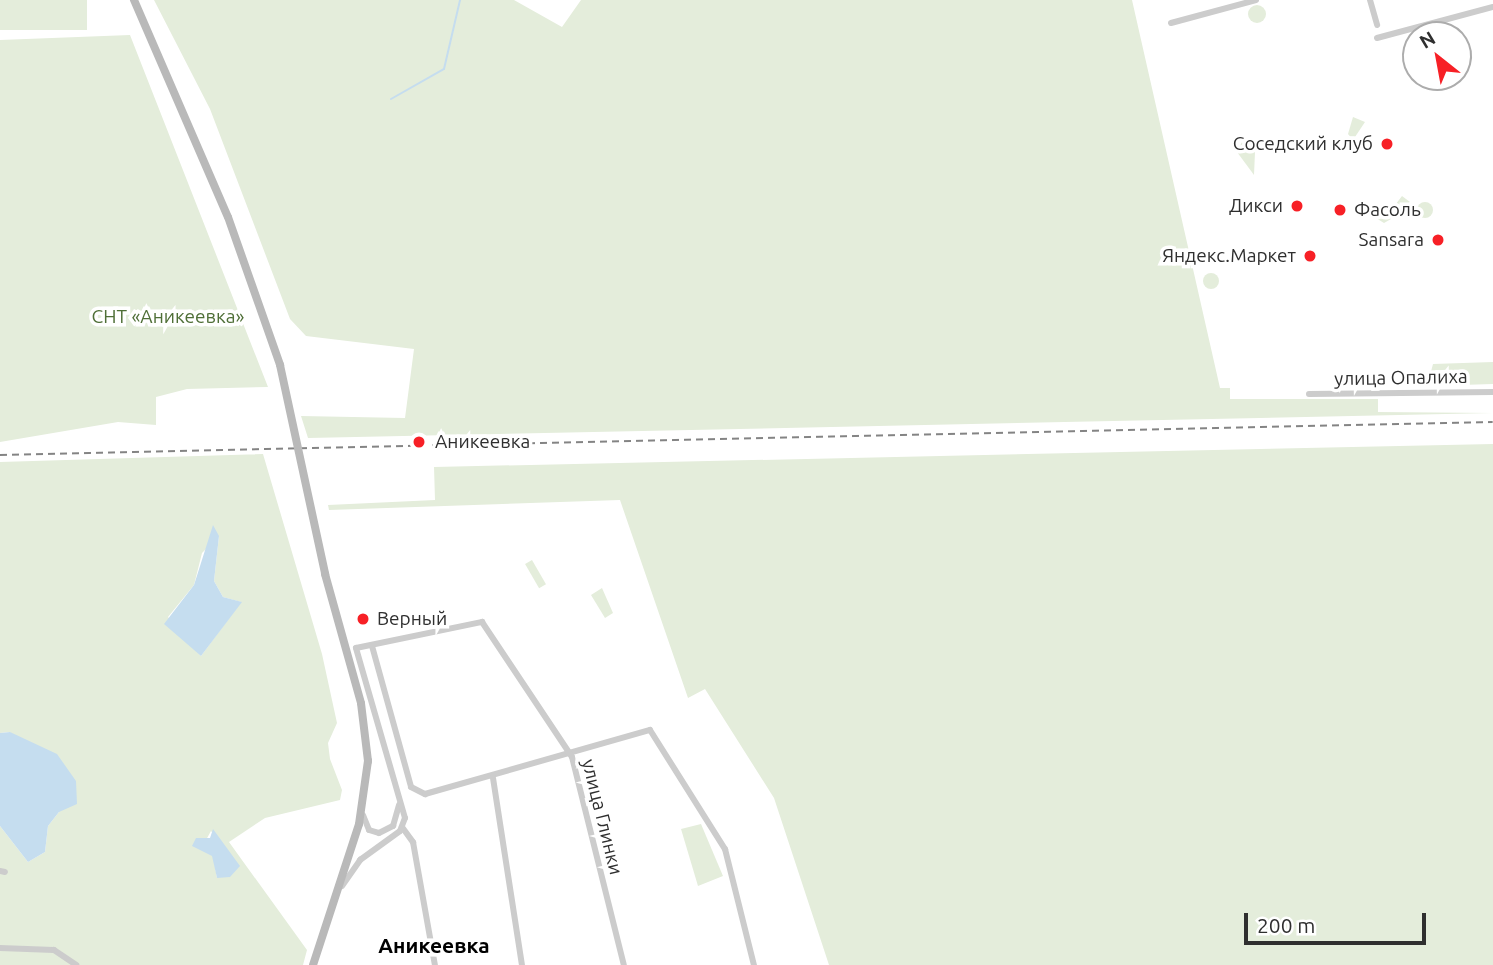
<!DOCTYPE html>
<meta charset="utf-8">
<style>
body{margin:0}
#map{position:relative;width:1493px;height:965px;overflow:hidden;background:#fff;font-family:Ubuntu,sans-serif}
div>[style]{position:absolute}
.green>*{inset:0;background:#e4eddb;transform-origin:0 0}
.round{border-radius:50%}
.water>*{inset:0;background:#c5ddef}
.stream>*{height:2px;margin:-1px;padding:0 1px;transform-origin:1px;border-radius:1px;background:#c5ddef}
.street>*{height:6px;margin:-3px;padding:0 3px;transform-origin:3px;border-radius:3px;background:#ccc}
.secondary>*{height:8px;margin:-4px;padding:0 4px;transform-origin:4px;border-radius:4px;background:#b9b9b9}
.rail>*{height:2px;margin-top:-1px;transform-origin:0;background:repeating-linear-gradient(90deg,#848484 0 7px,transparent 0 12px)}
.secondary-bridge>*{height:8px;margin:-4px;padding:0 4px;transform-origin:4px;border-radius:4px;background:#b9b9b9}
.dots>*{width:19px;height:19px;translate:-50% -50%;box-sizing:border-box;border:4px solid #fff;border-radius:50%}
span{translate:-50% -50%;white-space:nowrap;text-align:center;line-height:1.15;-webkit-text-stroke:7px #fff;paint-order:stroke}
.poi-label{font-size:19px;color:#2f2f2f}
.right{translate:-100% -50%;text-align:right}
.left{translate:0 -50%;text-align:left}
.park-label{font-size:19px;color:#4f6f37}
.street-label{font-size:19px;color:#2f2f2f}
.neighbourhood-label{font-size:21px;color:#000;font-weight:700}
.north{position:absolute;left:1402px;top:21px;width:70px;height:70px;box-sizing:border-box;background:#fff;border:2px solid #acacac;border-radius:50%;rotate:329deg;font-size:19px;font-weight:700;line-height:28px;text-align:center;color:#2f2f2f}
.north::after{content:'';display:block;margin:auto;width:24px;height:32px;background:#f72026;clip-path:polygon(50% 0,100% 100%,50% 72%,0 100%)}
.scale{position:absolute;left:1244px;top:913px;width:182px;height:32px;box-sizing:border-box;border:4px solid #2f2f2f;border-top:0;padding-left:9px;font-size:21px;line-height:24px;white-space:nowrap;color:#2f2f2f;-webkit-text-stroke:5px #fff;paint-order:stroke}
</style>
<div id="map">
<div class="green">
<div style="left:0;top:0;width:87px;height:30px"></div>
<div style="clip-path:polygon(154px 0,514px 0,562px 27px,581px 0,1132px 0,1220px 388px,1230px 388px,1230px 399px,1378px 399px,1378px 412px,1493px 413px,308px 438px,301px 416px,405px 418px,414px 349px,306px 336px,290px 319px,210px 109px)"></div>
<div class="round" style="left:1248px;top:5px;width:18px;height:18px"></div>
<div style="clip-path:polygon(130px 35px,268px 387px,187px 389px,156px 397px,156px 425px,118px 422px,0 442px,0 40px)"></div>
<div style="clip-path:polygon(1353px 117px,1365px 122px,1353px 140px,1348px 134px)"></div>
<div style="clip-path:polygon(1242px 142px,1255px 152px,1254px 175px,1237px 152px)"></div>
<div style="clip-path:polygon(1402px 196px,1410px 202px,1405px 211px,1384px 223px,1371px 215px,1373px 209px,1392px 209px)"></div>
<div class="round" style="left:1417px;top:202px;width:16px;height:16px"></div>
<div class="round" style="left:1203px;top:273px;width:16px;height:16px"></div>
<div style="clip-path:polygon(1493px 362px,1493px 384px,1429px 386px,1417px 379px,1429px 379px,1433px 364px)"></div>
<div style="clip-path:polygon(1493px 444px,1493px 965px,829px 965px,774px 798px,705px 689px,688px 698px,620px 500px,329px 510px,328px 505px,435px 500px,434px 467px)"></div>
<div style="clip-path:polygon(evenodd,263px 454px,322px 654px,337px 723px,328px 743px,330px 759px,342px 790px,340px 800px,265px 818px,229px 842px,307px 950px,303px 965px,0 965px,0 826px,28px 862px,45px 852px,48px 826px,59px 812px,10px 732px,0 733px,0 462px,263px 454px,219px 536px,214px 581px,223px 597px,241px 602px,201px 656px,168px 617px,194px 585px,202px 553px,219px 536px,263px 454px,211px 831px,231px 857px,217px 878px,213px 856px,201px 849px,211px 831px)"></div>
<div style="left:532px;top:560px;width:28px;height:8px;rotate:60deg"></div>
<div style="clip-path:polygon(602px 588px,613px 613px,605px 618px,591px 595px)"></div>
<div style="clip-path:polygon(701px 824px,723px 876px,698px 886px,681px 829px)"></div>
</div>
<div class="water">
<div style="clip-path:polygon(213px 525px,219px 536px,214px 581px,223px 597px,242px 602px,201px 656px,164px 624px,194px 585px)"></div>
<div style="clip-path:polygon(10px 732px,57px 754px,76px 781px,77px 804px,59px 812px,48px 826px,45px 852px,28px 862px,0 826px,0 733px)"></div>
<div style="clip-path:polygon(213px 829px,240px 866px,230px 877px,217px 878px,212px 856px,192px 846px,196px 838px,210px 838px)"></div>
</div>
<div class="stream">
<div style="left:391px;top:99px;width:61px;rotate:-29.5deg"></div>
<div style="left:444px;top:69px;width:71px;rotate:-76.9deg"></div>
</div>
<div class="street">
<div style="left:1370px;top:0;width:26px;rotate:74deg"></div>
<div style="left:1171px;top:23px;width:88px;rotate:-15.1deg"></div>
<div style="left:1377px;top:38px;width:120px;rotate:-15deg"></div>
<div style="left:1309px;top:394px;width:184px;rotate:-0.6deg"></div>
<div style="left:372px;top:646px;width:146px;rotate:74.5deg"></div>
<div style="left:411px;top:787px;width:16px;rotate:27deg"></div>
<div style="left:425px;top:794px;width:234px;rotate:-15.9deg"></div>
<div style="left:650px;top:730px;width:141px;rotate:57.8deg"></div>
<div style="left:725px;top:849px;width:120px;rotate:76deg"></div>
<div style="left:493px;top:778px;width:189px;rotate:81.2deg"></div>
<div style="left:363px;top:815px;width:16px;rotate:68deg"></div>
<div style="left:369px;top:830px;width:10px;rotate:17deg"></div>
<div style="left:379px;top:833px;width:16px;rotate:-27deg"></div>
<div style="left:393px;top:826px;width:22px;rotate:-74deg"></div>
<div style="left:402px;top:827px;width:19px;rotate:54deg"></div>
<div style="left:413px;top:842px;width:125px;rotate:79.9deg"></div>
<div style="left:0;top:871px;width:5px;rotate:11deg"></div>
<div style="left:342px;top:886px;width:32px;rotate:-55deg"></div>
<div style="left:360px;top:860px;width:49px;rotate:-35.9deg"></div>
<div style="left:400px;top:831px;width:14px;rotate:-69deg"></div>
<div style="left:405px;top:818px;width:177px;rotate:-106.1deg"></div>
<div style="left:356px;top:648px;width:129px;rotate:-11.7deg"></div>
<div style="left:482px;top:622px;width:162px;rotate:56.3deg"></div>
<div style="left:572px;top:757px;width:214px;rotate:76deg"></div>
<div style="left:0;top:948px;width:54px;rotate:2.1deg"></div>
<div style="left:54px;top:950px;width:27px;rotate:34deg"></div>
</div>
<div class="secondary">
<div style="left:134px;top:0;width:236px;rotate:66.6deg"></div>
<div style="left:313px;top:965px;width:148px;rotate:-71.9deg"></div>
<div style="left:359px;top:824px;width:64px;rotate:-81.9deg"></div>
<div style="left:368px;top:761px;width:58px;rotate:-96.9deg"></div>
<div style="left:361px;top:703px;width:134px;rotate:-105.6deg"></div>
</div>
<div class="rail">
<div style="left:0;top:455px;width:1493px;rotate:-1.27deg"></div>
</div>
<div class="secondary-bridge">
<div style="left:228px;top:217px;width:157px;rotate:70.6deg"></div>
<div style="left:280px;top:365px;width:214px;rotate:77.8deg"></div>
</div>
<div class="dots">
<div style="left:1387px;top:144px;background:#f72026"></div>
<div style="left:1297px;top:206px;background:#f72026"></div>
<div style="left:1340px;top:210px;background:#f72026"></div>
<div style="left:1438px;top:240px;background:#f72026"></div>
<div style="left:1310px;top:256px;background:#f72026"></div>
<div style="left:419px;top:442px;background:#f72026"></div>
<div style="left:363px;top:619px;background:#f72026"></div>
</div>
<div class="poi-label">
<span class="right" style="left:1373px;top:144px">Соседский клуб</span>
<span class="right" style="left:1283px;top:206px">Дикси</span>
<span class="left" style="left:1354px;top:210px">Фасоль</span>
<span class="right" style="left:1424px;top:240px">Sansara</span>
<span class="right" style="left:1296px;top:256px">Яндекс.Маркет</span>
<span class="left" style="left:435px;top:442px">Аникеевка</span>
<span class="left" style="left:377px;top:619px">Верный</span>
</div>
<div class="park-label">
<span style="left:168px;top:317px">СНТ «Аникеевка»</span>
</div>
<div class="street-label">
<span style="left:1401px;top:378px;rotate:-1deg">улица Опалиха</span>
<span style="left:602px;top:817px;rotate:76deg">улица Глинки</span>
</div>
<div class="neighbourhood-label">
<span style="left:434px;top:945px">Аникеевка</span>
</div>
<div class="north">N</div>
<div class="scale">200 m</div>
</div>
